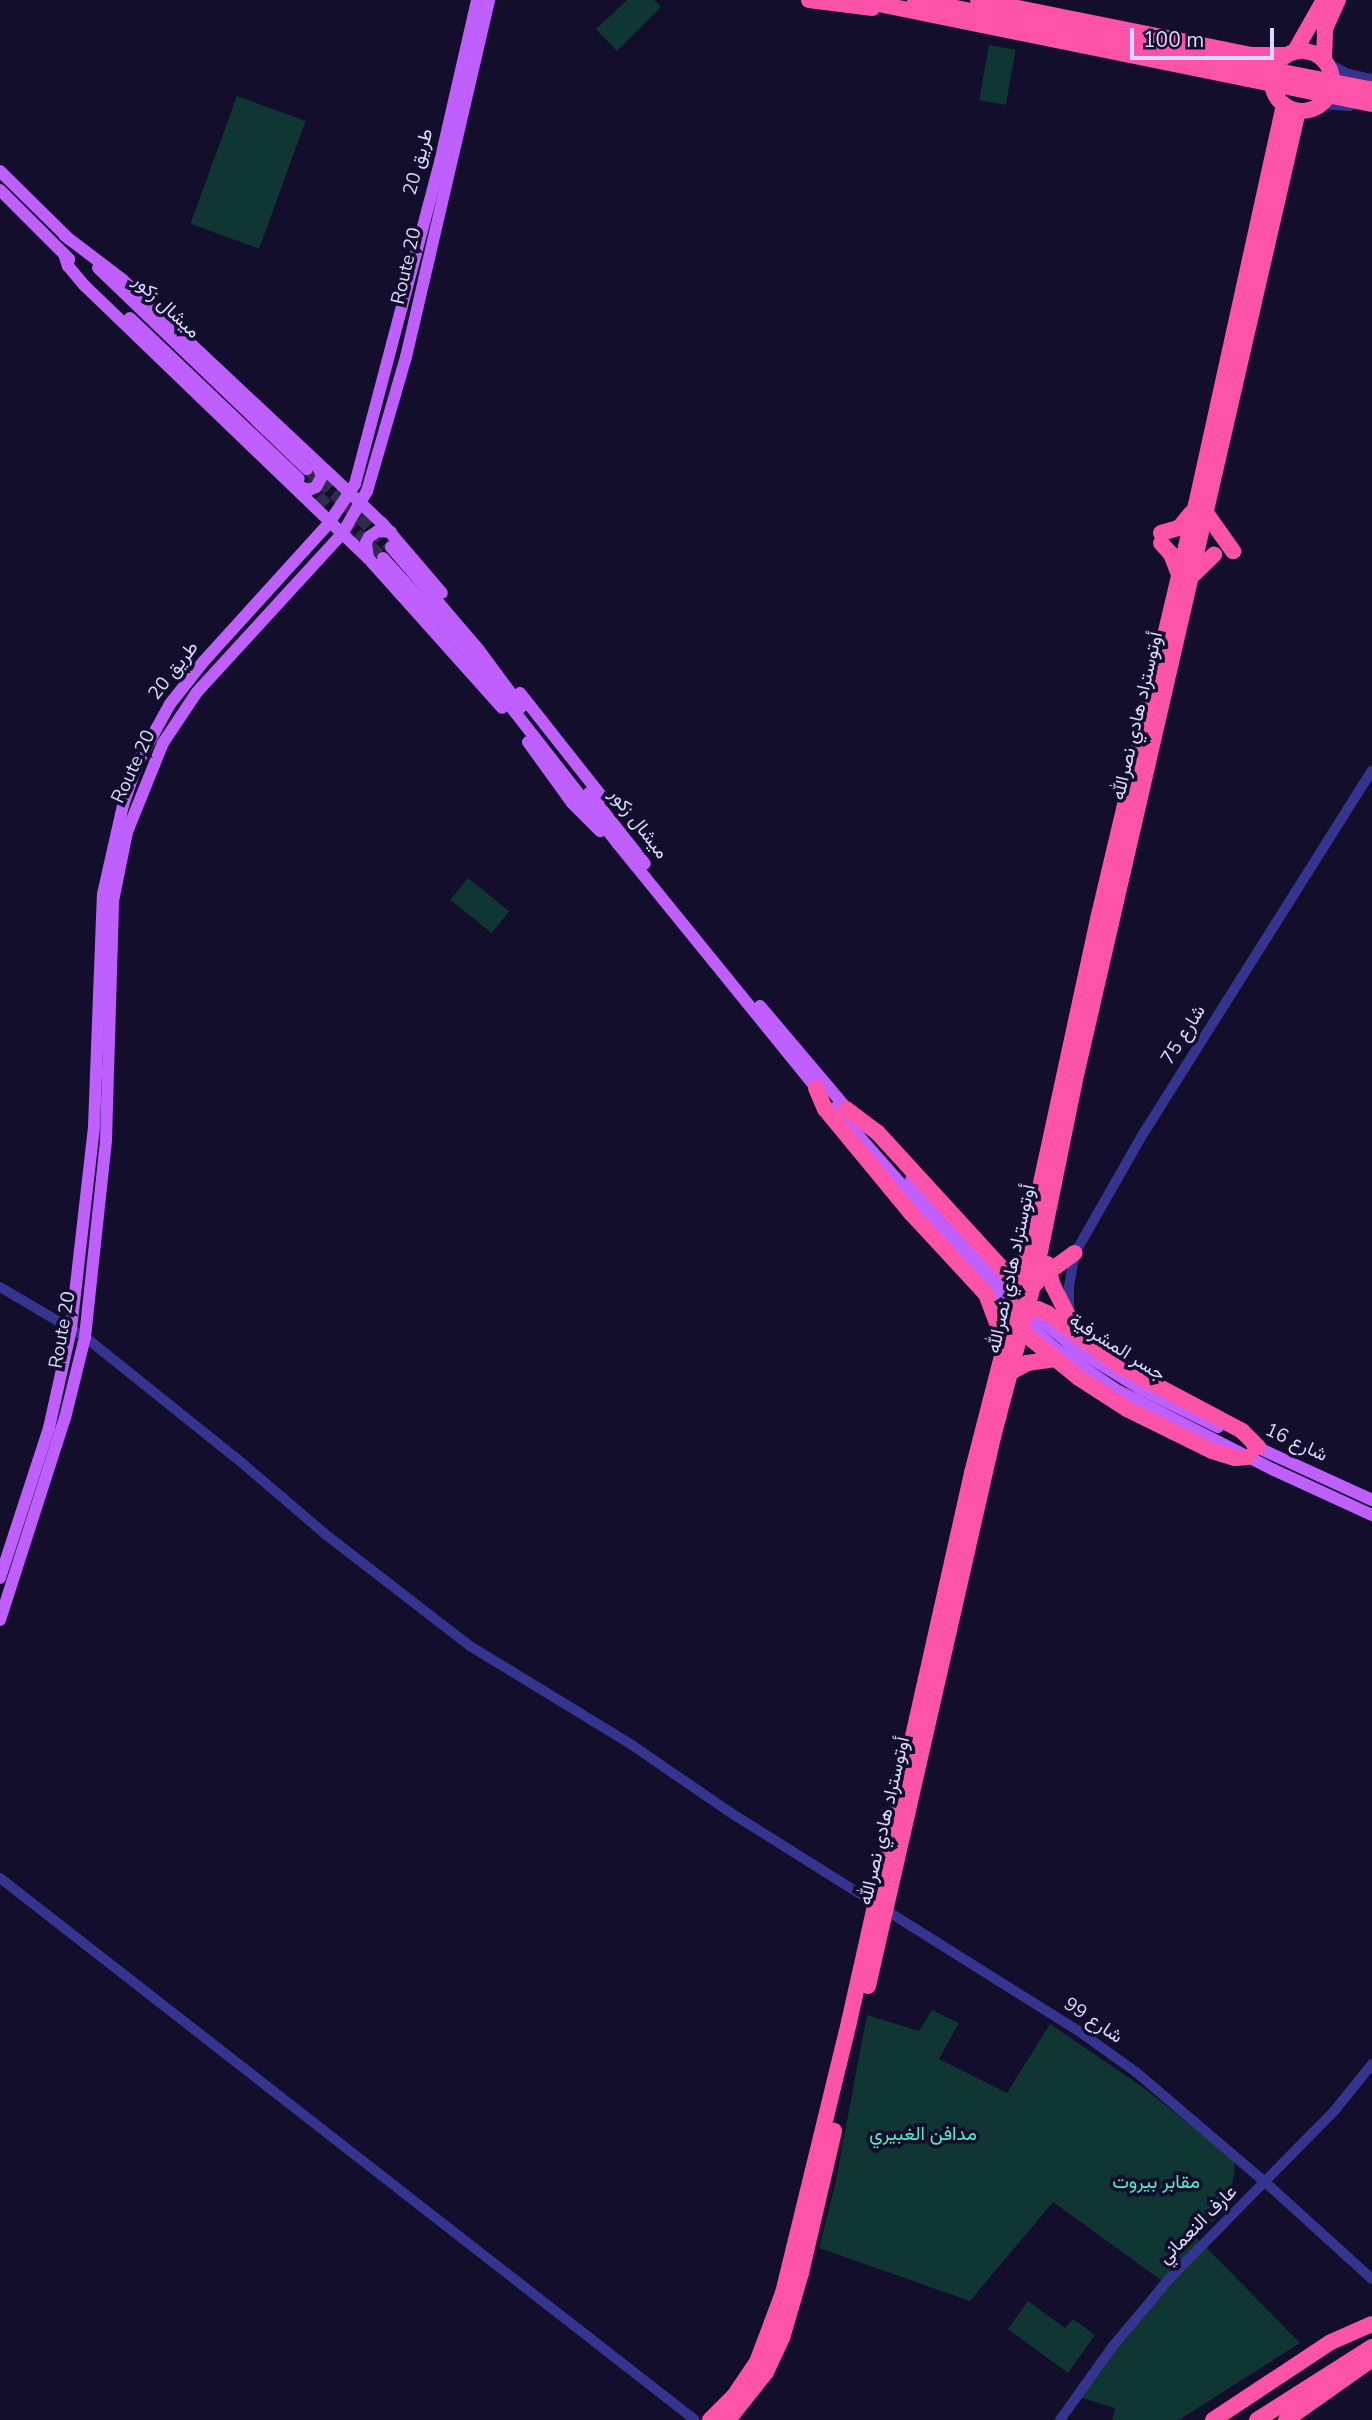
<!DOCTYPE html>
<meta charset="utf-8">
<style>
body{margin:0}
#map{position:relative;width:1372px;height:2420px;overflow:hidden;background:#120e2b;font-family:"Nunito Sans",Vazirmatn,sans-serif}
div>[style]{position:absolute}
.green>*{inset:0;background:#103633;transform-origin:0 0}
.major-tunnel>*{height:12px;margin-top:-6px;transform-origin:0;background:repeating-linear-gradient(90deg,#302c4b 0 12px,transparent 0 18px)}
.minor>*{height:10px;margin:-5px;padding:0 5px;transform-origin:5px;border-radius:5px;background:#35348f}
.major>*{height:12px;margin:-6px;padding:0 6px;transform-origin:6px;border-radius:6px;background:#bf5fff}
.highway>*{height:16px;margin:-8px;padding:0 8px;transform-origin:8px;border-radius:8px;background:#ff53a9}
.highway>.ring{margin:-8px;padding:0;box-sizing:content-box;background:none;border:16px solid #ff53a9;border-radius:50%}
span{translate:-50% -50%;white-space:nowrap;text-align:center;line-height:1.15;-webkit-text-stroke:7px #120e2b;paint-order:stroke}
.street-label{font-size:19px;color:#dbd8ff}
.park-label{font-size:19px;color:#56ecc3}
.scale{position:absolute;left:1130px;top:28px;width:144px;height:32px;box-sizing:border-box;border:4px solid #dbd8ff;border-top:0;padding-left:9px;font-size:21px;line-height:24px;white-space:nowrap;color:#dbd8ff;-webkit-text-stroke:5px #120e2b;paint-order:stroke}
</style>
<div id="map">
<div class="green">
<div style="clip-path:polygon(627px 0,654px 0,661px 7px,617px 51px,596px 29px)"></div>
<div style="left:989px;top:45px;width:27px;height:56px;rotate:10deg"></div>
<div style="left:237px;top:96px;width:73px;height:136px;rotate:20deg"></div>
<div style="left:468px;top:878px;width:53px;height:28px;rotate:39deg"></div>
<div style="clip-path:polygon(932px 2010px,959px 2023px,939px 2059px,1007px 2093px,1050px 2024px,1144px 2088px,1235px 2161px,1233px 2181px,1229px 2190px,1236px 2197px,1197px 2238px,1300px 2343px,1179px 2420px,1112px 2420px,1115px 2408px,1072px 2395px,1161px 2280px,1053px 2202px,970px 2301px,819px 2248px,835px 2185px,867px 2015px,919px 2031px)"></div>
<div style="clip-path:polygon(1028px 2301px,1065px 2328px,1073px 2319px,1095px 2335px,1068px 2373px,1008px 2329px)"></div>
</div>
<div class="major-tunnel">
<div style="left:307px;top:469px;width:115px;rotate:42.9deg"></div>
<div style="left:305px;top:484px;width:108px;rotate:43.5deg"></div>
</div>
<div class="minor">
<div style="left:1327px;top:63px;width:24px;rotate:28deg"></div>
<div style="left:1348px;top:74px;width:25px;rotate:12deg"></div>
<div style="left:1322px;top:104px;width:28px;rotate:4deg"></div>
<div style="left:0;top:1287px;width:99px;rotate:30.5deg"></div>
<div style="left:85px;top:1337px;width:192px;rotate:38.7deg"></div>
<div style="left:235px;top:1457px;width:118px;rotate:40.5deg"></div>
<div style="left:325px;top:1534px;width:183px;rotate:37.7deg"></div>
<div style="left:470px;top:1646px;width:190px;rotate:31.4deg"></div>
<div style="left:632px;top:1745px;width:120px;rotate:34.5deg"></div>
<div style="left:731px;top:1813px;width:408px;rotate:32.1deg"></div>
<div style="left:1077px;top:2030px;width:72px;rotate:35.4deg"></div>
<div style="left:1136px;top:2072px;width:170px;rotate:40.5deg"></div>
<div style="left:1265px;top:2182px;width:144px;rotate:42.2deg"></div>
<div style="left:1069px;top:1313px;width:27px;rotate:-90deg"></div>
<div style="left:1069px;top:1286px;width:34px;rotate:-80deg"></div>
<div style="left:1075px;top:1253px;width:137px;rotate:-60.3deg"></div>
<div style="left:1143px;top:1134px;width:429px;rotate:-57.8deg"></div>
<div style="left:0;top:1878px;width:881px;rotate:37.95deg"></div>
<div style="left:1060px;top:2420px;width:91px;rotate:-54.4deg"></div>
<div style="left:1113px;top:2346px;width:89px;rotate:-50deg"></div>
<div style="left:1170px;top:2278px;width:235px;rotate:-45.5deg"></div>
<div style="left:1335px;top:2110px;width:59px;rotate:-51.2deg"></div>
</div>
<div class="major">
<div style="left:0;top:171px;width:98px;rotate:44.6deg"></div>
<div style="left:0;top:190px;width:98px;rotate:45deg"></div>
<div style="left:64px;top:235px;width:74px;rotate:37.3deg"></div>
<div style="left:123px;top:280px;width:355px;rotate:43.2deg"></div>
<div style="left:382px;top:523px;width:92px;rotate:49.4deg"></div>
<div style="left:64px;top:254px;width:13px;rotate:72deg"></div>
<div style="left:68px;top:266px;width:26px;rotate:50deg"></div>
<div style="left:85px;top:286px;width:393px;rotate:43.9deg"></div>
<div style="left:368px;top:558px;width:201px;rotate:48.2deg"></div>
<div style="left:98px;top:268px;width:290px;rotate:43.9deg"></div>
<div style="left:130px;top:318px;width:233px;rotate:43.6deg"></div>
<div style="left:295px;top:485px;width:15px;rotate:20deg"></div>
<div style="left:309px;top:490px;width:8px;rotate:-23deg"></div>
<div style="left:316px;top:487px;width:13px;rotate:-61deg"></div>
<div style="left:322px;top:476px;width:12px;rotate:-114deg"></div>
<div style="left:391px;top:547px;width:135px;rotate:49.5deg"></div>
<div style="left:479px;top:650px;width:71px;rotate:53.6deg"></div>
<div style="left:368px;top:558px;width:15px;rotate:-98deg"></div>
<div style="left:366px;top:543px;width:7px;rotate:-63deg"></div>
<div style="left:369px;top:537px;width:11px;rotate:-34deg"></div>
<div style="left:378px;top:531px;width:13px;rotate:4deg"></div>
<div style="left:383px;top:558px;width:127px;rotate:47.9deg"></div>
<div style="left:468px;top:652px;width:244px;rotate:52deg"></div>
<div style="left:618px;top:844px;width:322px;rotate:50.9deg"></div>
<div style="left:520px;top:693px;width:132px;rotate:51.7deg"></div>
<div style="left:528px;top:742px;width:75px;rotate:54.2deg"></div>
<div style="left:572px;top:803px;width:40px;rotate:45deg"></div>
<div style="left:589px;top:793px;width:90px;rotate:51.7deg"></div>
<div style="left:760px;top:1006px;width:143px;rotate:49.8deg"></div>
<div style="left:834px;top:1108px;width:213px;rotate:48.6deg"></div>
<div style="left:975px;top:1268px;width:62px;rotate:47.6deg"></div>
<div style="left:1017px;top:1314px;width:52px;rotate:41.9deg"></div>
<div style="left:1056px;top:1349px;width:71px;rotate:34.1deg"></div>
<div style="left:1115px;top:1389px;width:178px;rotate:27deg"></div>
<div style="left:1274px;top:1470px;width:108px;rotate:24.7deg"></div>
<div style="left:911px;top:1180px;width:164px;rotate:48.2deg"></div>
<div style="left:1020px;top:1302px;width:71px;rotate:40.4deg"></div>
<div style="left:1074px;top:1348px;width:79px;rotate:31.5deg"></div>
<div style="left:1141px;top:1389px;width:86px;rotate:26.3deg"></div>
<div style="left:1252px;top:1445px;width:132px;rotate:24.6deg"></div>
<div style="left:0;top:1578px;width:158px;rotate:-71.9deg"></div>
<div style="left:49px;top:1428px;width:101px;rotate:-77.5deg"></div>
<div style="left:71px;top:1329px;width:204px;rotate:-83.5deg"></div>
<div style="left:94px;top:1126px;width:232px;rotate:-87.8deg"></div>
<div style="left:103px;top:894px;width:91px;rotate:-77.3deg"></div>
<div style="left:123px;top:805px;width:43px;rotate:-71.1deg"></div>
<div style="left:137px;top:764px;width:68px;rotate:-61.2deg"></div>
<div style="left:170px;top:704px;width:55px;rotate:-51.7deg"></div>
<div style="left:204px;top:661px;width:186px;rotate:-47.8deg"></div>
<div style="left:329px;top:523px;width:47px;rotate:-56.3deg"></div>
<div style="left:355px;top:484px;width:333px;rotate:-75.2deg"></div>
<div style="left:440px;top:162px;width:166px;rotate:-77.1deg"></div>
<div style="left:0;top:1620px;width:212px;rotate:-72.2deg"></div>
<div style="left:65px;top:1418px;width:83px;rotate:-76.1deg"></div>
<div style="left:85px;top:1337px;width:198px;rotate:-83.9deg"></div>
<div style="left:106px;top:1140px;width:239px;rotate:-88.3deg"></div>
<div style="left:113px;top:901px;width:70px;rotate:-78.5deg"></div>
<div style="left:127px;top:832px;width:96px;rotate:-68deg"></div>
<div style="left:163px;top:743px;width:61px;rotate:-56.3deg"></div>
<div style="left:197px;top:692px;width:214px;rotate:-47.5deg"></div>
<div style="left:342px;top:534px;width:50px;rotate:-59.8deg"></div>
<div style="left:367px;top:491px;width:140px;rotate:-73.8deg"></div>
<div style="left:406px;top:357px;width:367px;rotate:-76.9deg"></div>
</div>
<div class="highway">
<div style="left:809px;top:0;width:64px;rotate:7.2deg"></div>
<div style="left:859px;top:0;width:523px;rotate:11.46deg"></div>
<div style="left:915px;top:0;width:466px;rotate:11.1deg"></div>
<div style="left:978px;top:0;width:278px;rotate:11.4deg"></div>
<div style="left:1251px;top:55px;width:35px"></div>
<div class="ring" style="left:1272px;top:51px;width:44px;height:44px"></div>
<div style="left:1295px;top:51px;width:59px;rotate:-60.4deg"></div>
<div style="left:1324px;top:60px;width:31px;rotate:-88deg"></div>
<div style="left:1325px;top:29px;width:32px;rotate:-66deg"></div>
<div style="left:1206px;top:513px;width:47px;rotate:54.6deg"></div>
<div style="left:1161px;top:533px;width:19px;rotate:-16deg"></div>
<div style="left:1179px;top:528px;width:19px;rotate:-51deg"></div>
<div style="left:1161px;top:543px;width:15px;rotate:48deg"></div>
<div style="left:1171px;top:554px;width:19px;rotate:69deg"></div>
<div style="left:1194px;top:574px;width:28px;rotate:-44deg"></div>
<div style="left:816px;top:1088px;width:23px;rotate:67deg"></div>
<div style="left:825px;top:1109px;width:44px;rotate:50.5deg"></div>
<div style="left:853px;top:1143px;width:91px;rotate:50.4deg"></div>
<div style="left:911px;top:1213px;width:110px;rotate:47.2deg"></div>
<div style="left:986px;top:1294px;width:51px;rotate:69.4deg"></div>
<div style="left:846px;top:1109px;width:39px;rotate:37deg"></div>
<div style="left:877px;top:1132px;width:214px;rotate:47.5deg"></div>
<div style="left:1047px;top:1264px;width:23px;rotate:75deg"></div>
<div style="left:1053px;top:1286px;width:37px;rotate:63deg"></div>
<div style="left:1033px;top:1286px;width:14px;rotate:-45deg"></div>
<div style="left:1043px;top:1276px;width:39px;rotate:-36deg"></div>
<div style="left:1019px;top:1312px;width:19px;rotate:-9deg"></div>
<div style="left:1038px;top:1309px;width:10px;rotate:24deg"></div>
<div style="left:1047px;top:1313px;width:90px;rotate:36deg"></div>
<div style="left:1120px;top:1366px;width:138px;rotate:28deg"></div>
<div style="left:1242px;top:1431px;width:23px;rotate:45deg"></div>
<div style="left:1015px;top:1326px;width:82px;rotate:39.1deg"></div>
<div style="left:1079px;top:1378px;width:57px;rotate:32.9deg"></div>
<div style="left:1127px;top:1409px;width:95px;rotate:26.3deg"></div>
<div style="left:1212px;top:1451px;width:24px;rotate:17deg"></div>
<div style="left:1235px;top:1458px;width:13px;rotate:-4deg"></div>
<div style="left:1011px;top:1372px;width:18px;rotate:-29deg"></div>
<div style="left:1027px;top:1363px;width:27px;rotate:-8deg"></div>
<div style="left:868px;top:1986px;width:563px;rotate:-77.17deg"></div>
<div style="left:993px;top:1437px;width:156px;rotate:-75.2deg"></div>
<div style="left:1033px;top:1286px;width:206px;rotate:-78.5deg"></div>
<div style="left:1074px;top:1084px;width:998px;rotate:-77.04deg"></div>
<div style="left:710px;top:2420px;width:34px;rotate:-45deg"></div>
<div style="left:734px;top:2396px;width:41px;rotate:-55.9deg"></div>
<div style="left:757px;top:2362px;width:74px;rotate:-69.4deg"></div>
<div style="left:783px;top:2293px;width:279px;rotate:-76.3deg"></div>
<div style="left:849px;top:2022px;width:563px;rotate:-77.37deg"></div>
<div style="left:972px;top:1473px;width:161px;rotate:-75.6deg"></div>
<div style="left:1012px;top:1317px;width:407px;rotate:-77.8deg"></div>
<div style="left:1098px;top:919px;width:425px;rotate:-76.7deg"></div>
<div style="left:1196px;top:505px;width:410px;rotate:-77.6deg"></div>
<div style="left:728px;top:2420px;width:61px;rotate:-51.6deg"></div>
<div style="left:766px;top:2372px;width:38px;rotate:-65deg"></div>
<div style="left:782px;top:2338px;width:68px;rotate:-73.7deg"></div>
<div style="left:801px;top:2273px;width:146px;rotate:-76.9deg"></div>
<div style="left:1213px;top:2420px;width:141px;rotate:-33.5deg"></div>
<div style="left:1331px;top:2342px;width:45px;rotate:-23.7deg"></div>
<div style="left:1257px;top:2420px;width:136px;rotate:-32.4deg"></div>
<div style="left:1286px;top:2420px;width:105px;rotate:-35.3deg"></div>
</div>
<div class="street-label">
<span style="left:419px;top:162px;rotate:-75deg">طريق 20</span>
<span style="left:407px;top:266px;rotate:-77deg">Route 20</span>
<span style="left:166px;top:307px;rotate:43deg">ميشال زكور</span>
<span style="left:174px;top:671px;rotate:-52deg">طريق 20</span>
<span style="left:1138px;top:716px;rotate:-77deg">أوتوستراد هادي نصرالله</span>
<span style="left:134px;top:767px;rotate:-65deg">Route 20</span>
<span style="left:638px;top:824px;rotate:52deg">ميشال زكور</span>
<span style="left:1184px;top:1035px;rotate:-58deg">شارع 75</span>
<span style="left:1012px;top:1269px;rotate:-78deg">أوتوستراد هادي نصرالله</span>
<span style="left:63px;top:1330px;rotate:-80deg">Route 20</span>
<span style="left:1117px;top:1348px;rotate:32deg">جسر المشرفية</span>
<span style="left:1296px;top:1443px;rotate:25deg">شارع 16</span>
<span style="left:885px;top:1821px;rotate:-77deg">أوتوستراد هادي نصرالله</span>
<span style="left:1093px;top:2021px;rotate:34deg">شارع 99</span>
<span style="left:1198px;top:2225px;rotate:-45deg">عارف النعماني</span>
</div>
<div class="park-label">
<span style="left:923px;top:2135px">مدافن الغبيري</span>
<span style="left:1156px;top:2183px">مقابر بيروت</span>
</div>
<div class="scale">100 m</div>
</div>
